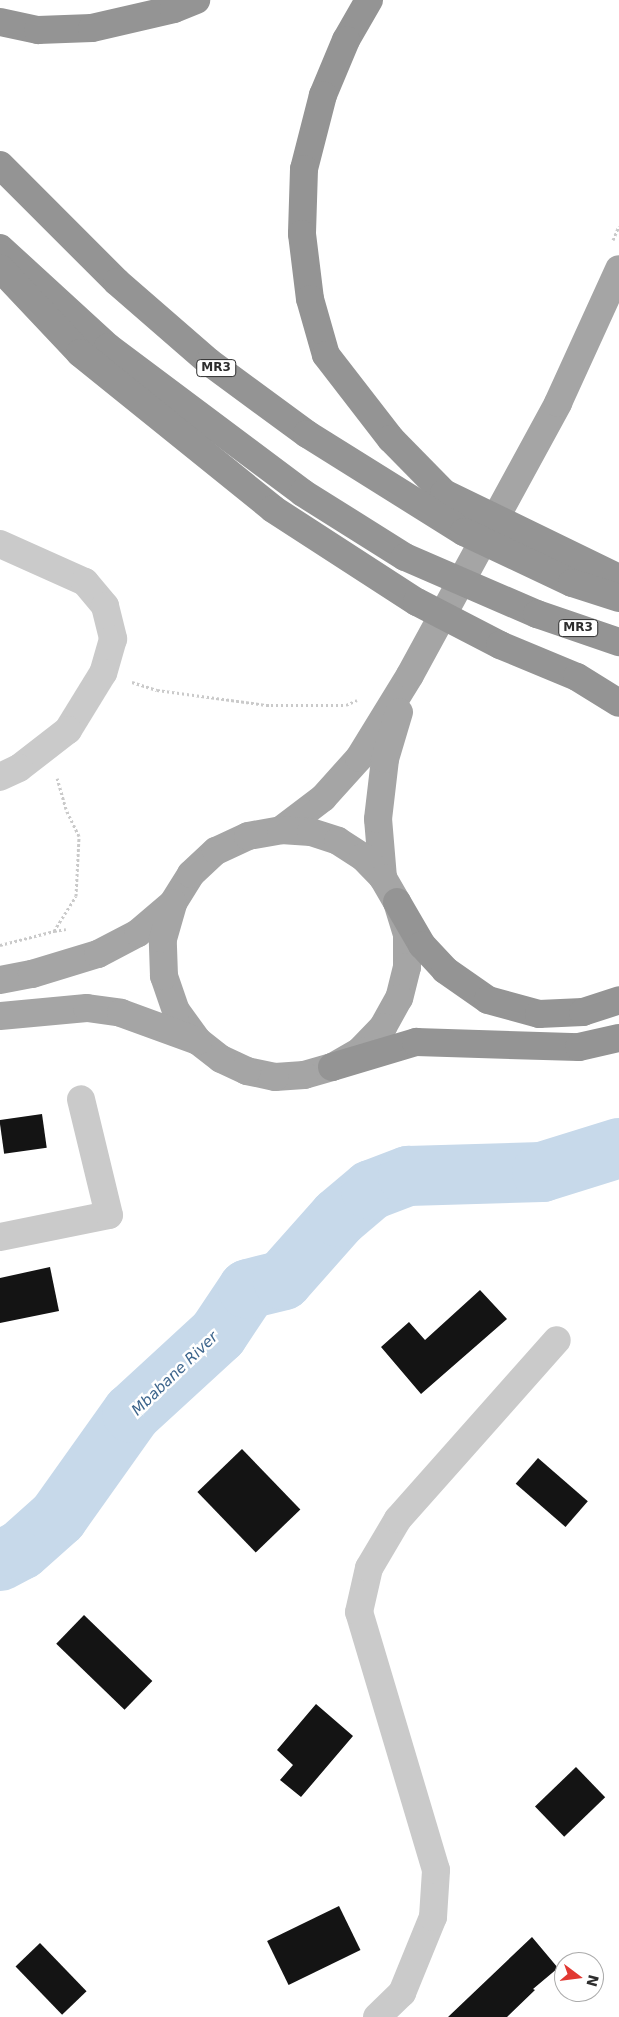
<!DOCTYPE html>
<style>
body{margin:0}
#map{position:relative;width:619px;height:2017px;overflow:hidden;background:#fff;font-family:"DejaVu Sans",sans-serif}
div>[style]{position:absolute}
.river>*{height:60px;margin:-30px;padding:0 30px;transform-origin:30px;border-radius:30px;background:#c7d9ea}
.building>*{inset:0;background:#141414;transform-origin:0 0}
.path>*{height:3px;margin-top:-1.5px;transform-origin:0;background:repeating-linear-gradient(90deg,#cacaca 0 2.5px,transparent 0 5px)}
.street>*{height:28px;margin:-14px;padding:0 14px;transform-origin:14px;border-radius:14px;background:#cacaca}
.primary>*{height:28px;margin:-14px;padding:0 14px;transform-origin:14px;border-radius:14px;background:#a5a5a5}
.highway>*{height:28px;margin:-14px;padding:0 14px;transform-origin:14px;border-radius:14px;background:#949494}
span{translate:-50% -50%;white-space:nowrap;text-align:center;line-height:1.15;-webkit-text-stroke:5px #fff;paint-order:stroke}
.shield-label span{padding:1px 4px;background:#fff;border:1px solid;border-radius:4px;-webkit-text-stroke-width:0}
.shield-label{font-size:12px;color:#2d2d2d;font-weight:700}
.water-label{font-size:15px;color:#3d658c;font-style:italic}
.north{position:absolute;left:554px;top:1952px;width:50px;height:50px;box-sizing:border-box;background:#fff;border:1px solid #ababab;border-radius:50%;rotate:105deg;font-size:14px;font-weight:700;line-height:20px;text-align:center;color:#2d2d2d}
.north::after{content:'';display:block;margin:auto;width:18px;height:22px;background:#e13832;clip-path:polygon(50% 0,100% 100%,50% 72%,0 100%)}
</style>
<div id="map">
<div class="river">
<div style="left:0;top:1561px;width:24px;rotate:-28deg"></div>
<div style="left:21px;top:1550px;width:50px;rotate:-41.7deg"></div>
<div style="left:58px;top:1517px;width:128px;rotate:-54.6deg"></div>
<div style="left:132px;top:1413px;width:117px;rotate:-42.6deg"></div>
<div style="left:218px;top:1334px;width:54px;rotate:-56.3deg"></div>
<div style="left:248px;top:1289px;width:36px;rotate:-14deg"></div>
<div style="left:283px;top:1280px;width:84px;rotate:-48.4deg"></div>
<div style="left:339px;top:1217px;width:42px;rotate:-40.2deg"></div>
<div style="left:371px;top:1190px;width:40px;rotate:-21deg"></div>
<div style="left:408px;top:1176px;width:134px;rotate:-1.7deg"></div>
<div style="left:542px;top:1172px;width:81px;rotate:-17.3deg"></div>
</div>
<div class="building">
<div style="left:42px;top:1114px;width:34px;height:43px;rotate:82deg"></div>
<div style="clip-path:polygon(50px 1267px,59px 1311px,0 1323px,0 1278px)"></div>
<div style="clip-path:polygon(480px 1290px,507px 1319px,421px 1394px,381px 1347px,409px 1322px,425px 1340px)"></div>
<div style="left:242px;top:1449px;width:84px;height:62px;rotate:46deg"></div>
<div style="left:538px;top:1458px;width:66px;height:34px;rotate:41deg"></div>
<div style="left:84px;top:1615px;width:95px;height:40px;rotate:44deg"></div>
<div style="clip-path:polygon(316px 1704px,353px 1736px,301px 1797px,280px 1780px,293px 1765px,277px 1750px)"></div>
<div style="left:576px;top:1767px;width:42px;height:57px;rotate:46deg"></div>
<div style="left:339px;top:1906px;width:49px;height:80px;rotate:64deg"></div>
<div style="clip-path:polygon(532px 1937px,558px 1968px,533px 1989px,535px 1990px,507px 2017px,448px 2017px)"></div>
<div style="left:40px;top:1943px;width:67px;height:34px;rotate:46deg"></div>
</div>
<div class="path">
<div style="left:613px;top:240px;width:15px;rotate:-67deg"></div>
<div style="left:132px;top:682px;width:26px;rotate:18deg"></div>
<div style="left:157px;top:690px;width:110px;rotate:7.8deg"></div>
<div style="left:266px;top:705px;width:80px"></div>
<div style="left:346px;top:705px;width:12px;rotate:-24deg"></div>
<div style="left:54px;top:931px;width:12px;rotate:-9deg"></div>
<div style="left:0;top:945px;width:56px;rotate:-14.5deg"></div>
<div style="left:54px;top:931px;width:41px;rotate:-57.8deg"></div>
<div style="left:76px;top:896px;width:60px;rotate:-87.1deg"></div>
<div style="left:79px;top:836px;width:30px;rotate:-116deg"></div>
<div style="left:66px;top:809px;width:32px;rotate:-106deg"></div>
</div>
<div class="street">
<div style="left:0;top:544px;width:93px;rotate:24.1deg"></div>
<div style="left:85px;top:582px;width:31px;rotate:50deg"></div>
<div style="left:105px;top:606px;width:34px;rotate:76deg"></div>
<div style="left:113px;top:639px;width:35px;rotate:106deg"></div>
<div style="left:103px;top:673px;width:67px;rotate:121.6deg"></div>
<div style="left:68px;top:730px;width:62px;rotate:142.2deg"></div>
<div style="left:19px;top:768px;width:21px;rotate:155deg"></div>
<div style="left:0;top:1237px;width:111px;rotate:-11.4deg"></div>
<div style="left:109px;top:1215px;width:119px;rotate:-103.6deg"></div>
<div style="left:377px;top:2017px;width:35px;rotate:-44deg"></div>
<div style="left:402px;top:1993px;width:82px;rotate:-67.8deg"></div>
<div style="left:433px;top:1917px;width:47px;rotate:-86.3deg"></div>
<div style="left:436px;top:1870px;width:269px;rotate:-106.6deg"></div>
<div style="left:359px;top:1612px;width:45px;rotate:-77.2deg"></div>
<div style="left:369px;top:1568px;width:57px;rotate:-59.4deg"></div>
<div style="left:398px;top:1519px;width:239px;rotate:-48.4deg"></div>
</div>
<div class="primary">
<div style="left:281px;top:830px;width:53px;rotate:-37.3deg"></div>
<div style="left:323px;top:798px;width:54px;rotate:-48deg"></div>
<div style="left:359px;top:758px;width:97px;rotate:-58.4deg"></div>
<div style="left:410px;top:675px;width:310px;rotate:-61.4deg"></div>
<div style="left:558px;top:403px;width:147px;rotate:-65.5deg"></div>
<div style="left:383px;top:878px;width:59px;rotate:-94.8deg"></div>
<div style="left:378px;top:819px;width:60px;rotate:-83.3deg"></div>
<div style="left:385px;top:759px;width:49px;rotate:-73.4deg"></div>
<div style="left:0;top:980px;width:33px;rotate:-11deg"></div>
<div style="left:32px;top:974px;width:69px;rotate:-16.9deg"></div>
<div style="left:98px;top:954px;width:45px;rotate:-27.7deg"></div>
<div style="left:138px;top:933px;width:46px;rotate:-40.6deg"></div>
<div style="left:173px;top:903px;width:34px;rotate:-58deg"></div>
<div style="left:191px;top:874px;width:34px;rotate:-43deg"></div>
<div style="left:216px;top:851px;width:35px;rotate:-25deg"></div>
<div style="left:248px;top:836px;width:34px;rotate:-10deg"></div>
<div style="left:281px;top:830px;width:30px;rotate:4deg"></div>
<div style="left:311px;top:832px;width:28px;rotate:18deg"></div>
<div style="left:338px;top:841px;width:30px;rotate:33deg"></div>
<div style="left:363px;top:857px;width:29px;rotate:46deg"></div>
<div style="left:383px;top:878px;width:28px;rotate:60deg"></div>
<div style="left:397px;top:902px;width:34px;rotate:73deg"></div>
<div style="left:407px;top:934px;width:33px;rotate:90deg"></div>
<div style="left:407px;top:967px;width:32px;rotate:104deg"></div>
<div style="left:399px;top:998px;width:33px;rotate:119deg"></div>
<div style="left:383px;top:1027px;width:33px;rotate:134deg"></div>
<div style="left:360px;top:1051px;width:32px;rotate:150deg"></div>
<div style="left:332px;top:1067px;width:29px;rotate:164deg"></div>
<div style="left:304px;top:1075px;width:29px;rotate:176deg"></div>
<div style="left:275px;top:1077px;width:29px;rotate:-168deg"></div>
<div style="left:247px;top:1071px;width:29px;rotate:-155deg"></div>
<div style="left:221px;top:1059px;width:29px;rotate:-142deg"></div>
<div style="left:198px;top:1041px;width:37px;rotate:-126deg"></div>
<div style="left:176px;top:1011px;width:37px;rotate:-109deg"></div>
<div style="left:164px;top:976px;width:37px;rotate:-92deg"></div>
<div style="left:163px;top:939px;width:37px;rotate:-74deg"></div>
<div style="left:0;top:1016px;width:87px;rotate:-5.3deg"></div>
<div style="left:87px;top:1008px;width:34px;rotate:8deg"></div>
<div style="left:121px;top:1013px;width:82px;rotate:20deg"></div>
</div>
<div class="highway">
<div style="left:369px;top:0;width:46px;rotate:119.9deg"></div>
<div style="left:346px;top:40px;width:60px;rotate:112.7deg"></div>
<div style="left:323px;top:95px;width:76px;rotate:104.4deg"></div>
<div style="left:304px;top:169px;width:65px;rotate:91.8deg"></div>
<div style="left:302px;top:234px;width:65px;rotate:83deg"></div>
<div style="left:310px;top:299px;width:58px;rotate:74.1deg"></div>
<div style="left:326px;top:355px;width:106px;rotate:52.3deg"></div>
<div style="left:391px;top:439px;width:76px;rotate:45.5deg"></div>
<div style="left:444px;top:493px;width:195px;rotate:25.9deg"></div>
<div style="left:0;top:22px;width:39px;rotate:12deg"></div>
<div style="left:38px;top:30px;width:54px;rotate:-2.1deg"></div>
<div style="left:92px;top:28px;width:84px;rotate:-13deg"></div>
<div style="left:174px;top:9px;width:24px;rotate:-22deg"></div>
<div style="left:0;top:165px;width:165px;rotate:45deg"></div>
<div style="left:117px;top:282px;width:122px;rotate:41deg"></div>
<div style="left:209px;top:362px;width:122px;rotate:36.3deg"></div>
<div style="left:307px;top:434px;width:185px;rotate:32deg"></div>
<div style="left:464px;top:532px;width:119px;rotate:25.3deg"></div>
<div style="left:572px;top:583px;width:49px;rotate:17.7deg"></div>
<div style="left:0;top:248px;width:147px;rotate:42.5deg"></div>
<div style="left:108px;top:347px;width:244px;rotate:36.8deg"></div>
<div style="left:303px;top:493px;width:120px;rotate:32.1deg"></div>
<div style="left:405px;top:557px;width:144px;rotate:23.4deg"></div>
<div style="left:537px;top:614px;width:87px;rotate:18.9deg"></div>
<div style="left:0;top:268px;width:117px;rotate:46.7deg"></div>
<div style="left:80px;top:353px;width:248px;rotate:38.9deg"></div>
<div style="left:273px;top:509px;width:171px;rotate:32.9deg"></div>
<div style="left:417px;top:602px;width:93px;rotate:27.4deg"></div>
<div style="left:500px;top:645px;width:83px;rotate:22.6deg"></div>
<div style="left:577px;top:677px;width:49px;rotate:31.8deg"></div>
<div style="left:397px;top:902px;width:50px;rotate:59.8deg"></div>
<div style="left:422px;top:945px;width:34px;rotate:47deg"></div>
<div style="left:445px;top:970px;width:52px;rotate:34.9deg"></div>
<div style="left:488px;top:1000px;width:53px;rotate:15.4deg"></div>
<div style="left:539px;top:1014px;width:44px;rotate:-2.6deg"></div>
<div style="left:583px;top:1012px;width:38px;rotate:-18deg"></div>
<div style="left:332px;top:1067px;width:88px;rotate:-16.6deg"></div>
<div style="left:416px;top:1042px;width:163px;rotate:1.8deg"></div>
<div style="left:579px;top:1047px;width:41px;rotate:-12.7deg"></div>
</div>
<div class="shield-label">
<span style="left:216px;top:368px">MR3</span>
<span style="left:578px;top:628px">MR3</span>
</div>
<div class="water-label">
<span style="left:175px;top:1374px;rotate:-44deg">Mbabane River</span>
</div>
<div class="north">N</div>
</div>
